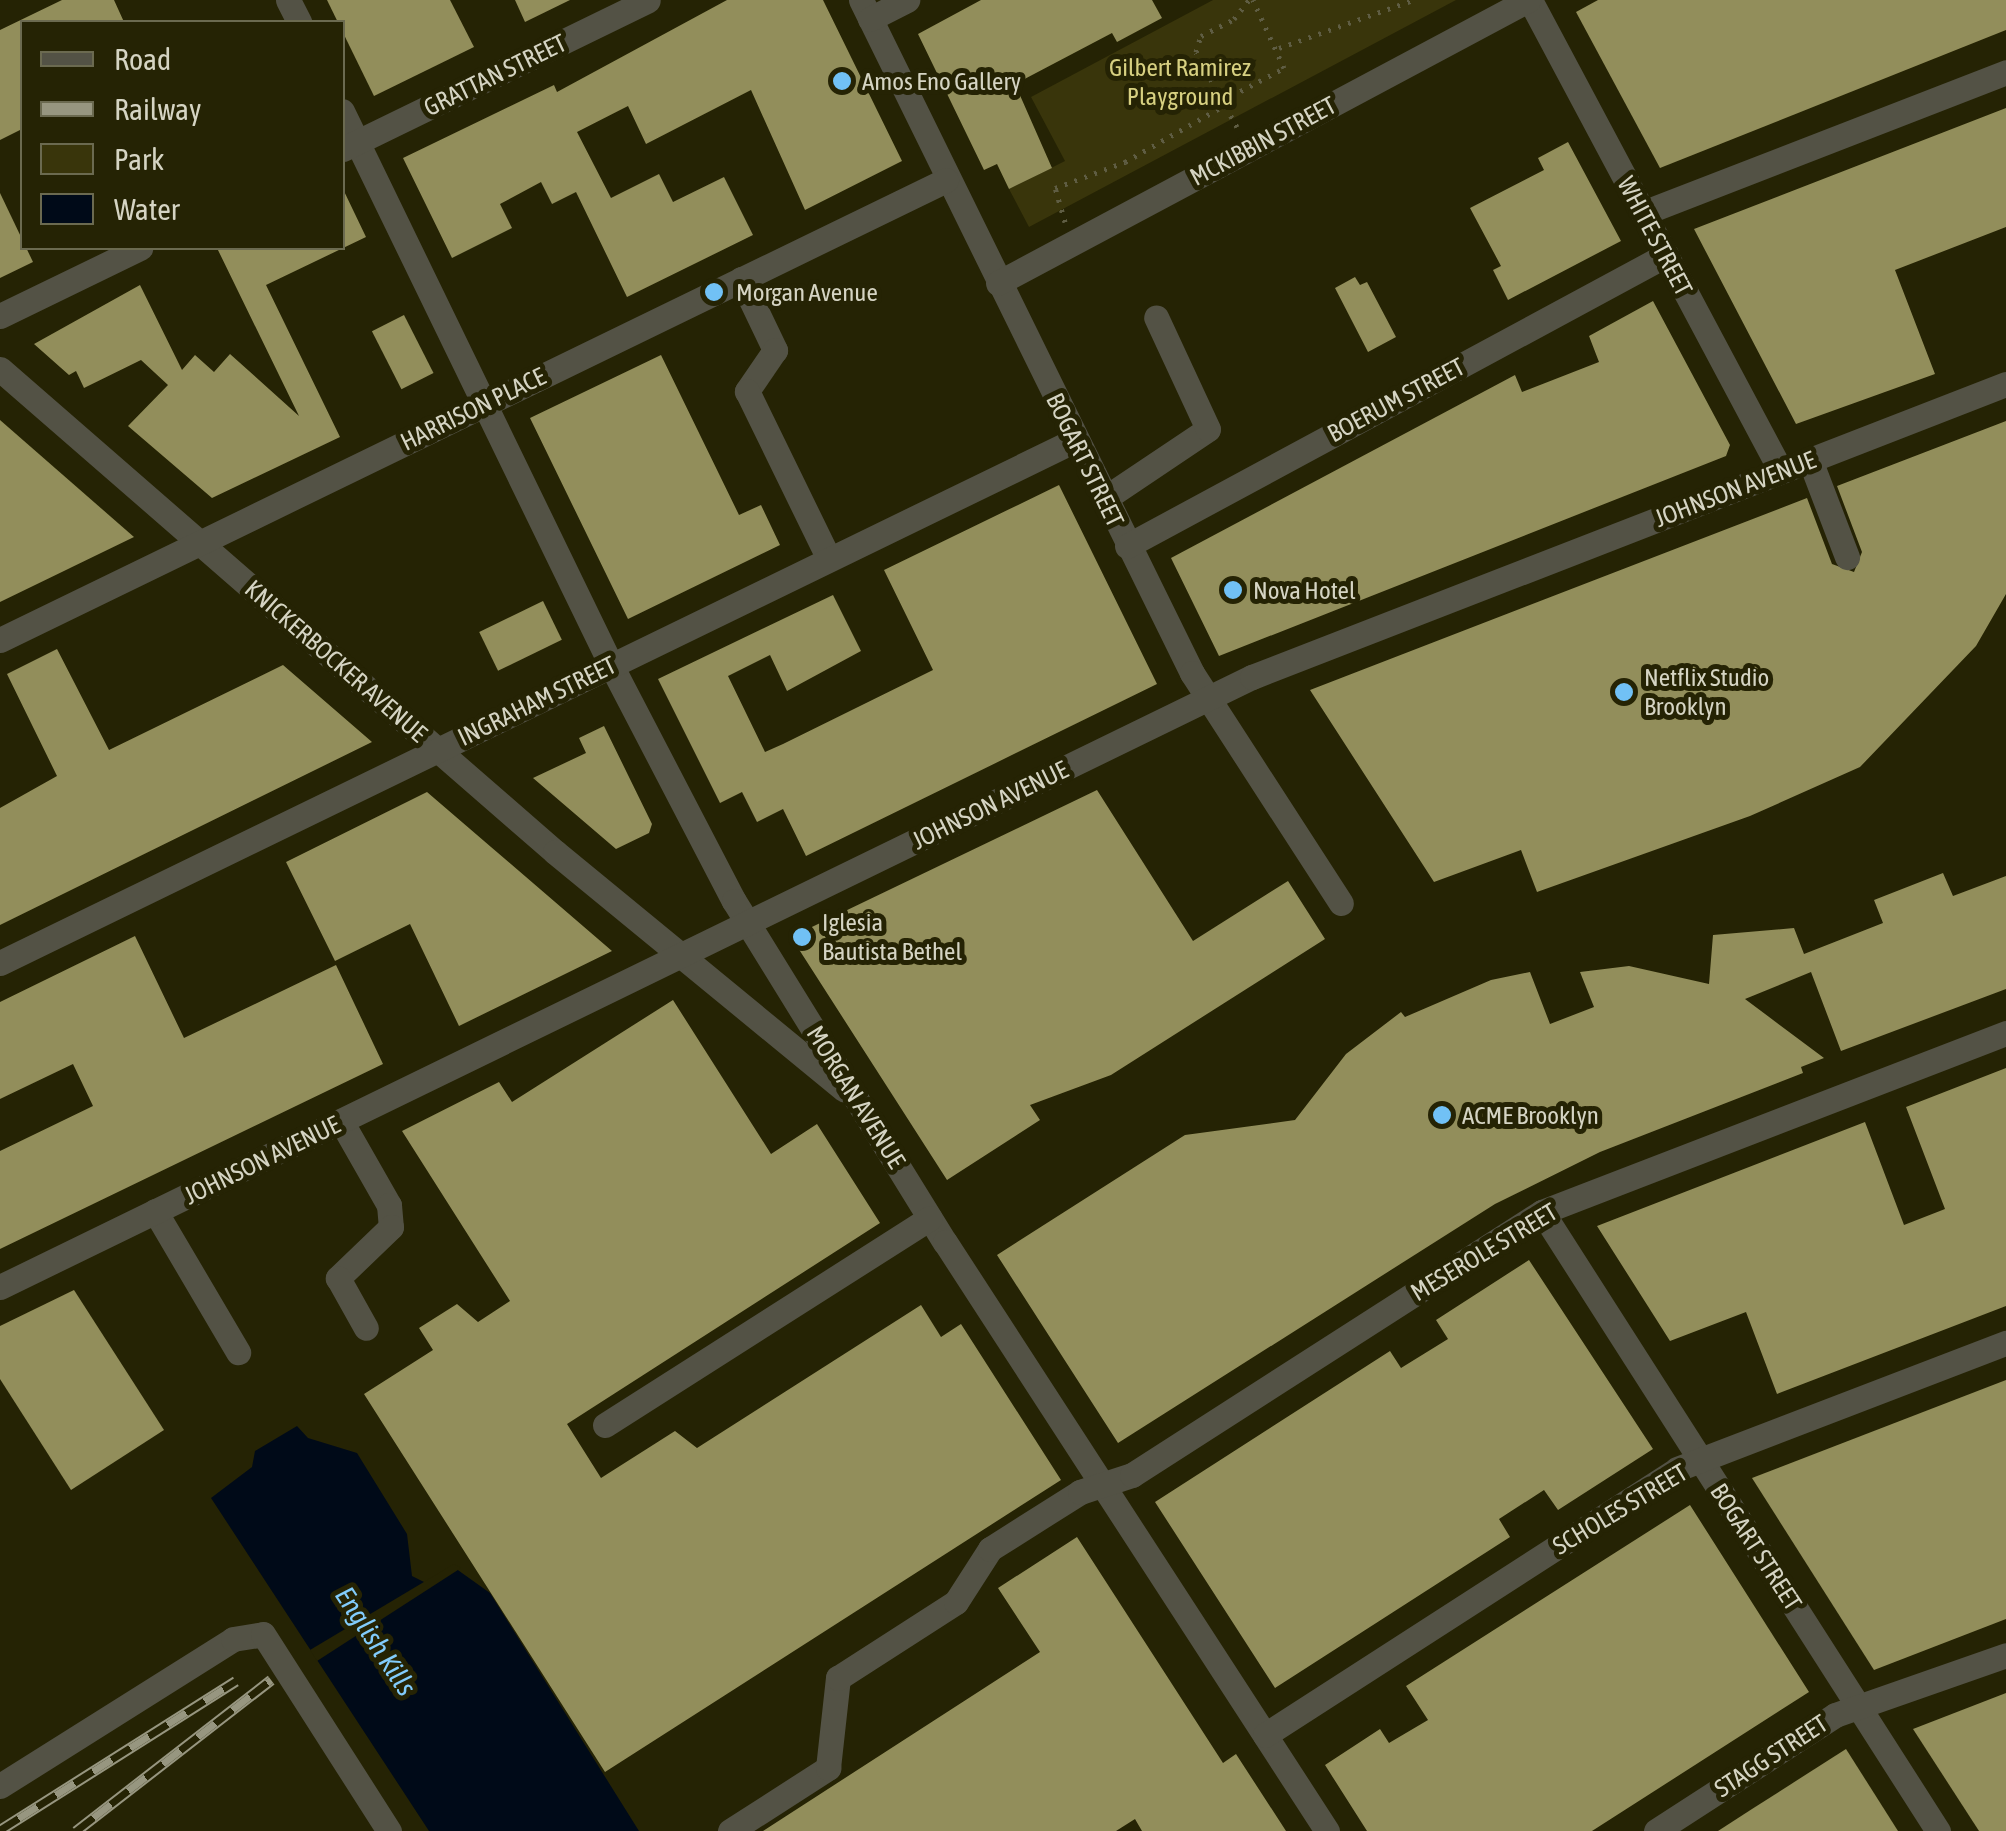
<!DOCTYPE html>
<style>
body{margin:0}
#map{position:relative;width:2006px;height:1831px;overflow:hidden;background:#252304;font-family:"Asap Condensed",sans-serif}
div>[style]{position:absolute}
.green>*{inset:0;background:#39350b}
.water>*{inset:0;background:#000a18}
.pier>*{inset:0;background:#252304}
.building>*{inset:0;background:#928e5b;transform-origin:0 0}
.path>*{height:5px;margin-top:-2.5px;transform-origin:0;background:repeating-linear-gradient(90deg,#5f5d43 0 2.5px,transparent 0 10.5px)}
.minor>*{height:25px;margin:-12.5px;padding:0 12.5px;transform-origin:12.5px;border-radius:12.5px;background:#535245}
.rail>*{height:11px;margin-top:-5.5px;transform-origin:0;background:repeating-linear-gradient(90deg,#252304 0 22px,#979680 0 44px);box-sizing:border-box;border-block:2px solid #979680}
.dots>*{width:28px;height:28px;translate:-50% -50%;box-sizing:border-box;border:5px solid #252304;border-radius:50%}
span{translate:-50% -50%;white-space:nowrap;text-align:center;line-height:1.15;-webkit-text-stroke:10px #252304;paint-order:stroke}
.park-label{font-size:25px;color:#d7d081}
.street-label{font-size:25px;color:#d5d4c3}
.poi-label{font-size:25px;color:#d5d4c3}
.left{translate:0 -50%;text-align:left}
.water-label{font-size:28px;color:#82ccfc;font-style:italic}
.legend{position:absolute;left:20px;top:20px;width:325px;height:230px;box-sizing:border-box;background:#252304;border:2px solid #6b6a50;margin:0;padding:12px 18px;list-style:none;font-size:30px;color:#d5d4c3}
.legend li{display:flex;align-items:center;gap:20px;height:50px}
.legend b{width:50px;border:2px solid #6b6a50}
</style>
<div id="map">
<div class="green">
<div style="clip-path:polygon(1213px 0,1456px 0,1029px 227px,1009px 189px,1065px 161px,1031px 97px)"></div>
</div>
<div class="water">
<div style="clip-path:polygon(297px 1426px,308px 1438px,357px 1453px,407px 1534px,412px 1576px,430px 1585px,455px 1568px,490px 1593px,639px 1831px,429px 1831px,211px 1498px,252px 1467px,255px 1451px)"></div>
</div>
<div class="pier">
<div style="clip-path:polygon(454px 1564px,461px 1568px,317px 1661px,310px 1650px)"></div>
</div>
<div class="building">
<div style="clip-path:polygon(62px 0,114px 0,124px 22px,22px 22px,22px 129px,0 140px,0 30px)"></div>
<div style="clip-path:polygon(327px 0,450px 0,474px 47px,374px 96px)"></div>
<div style="clip-path:polygon(515px 0,570px 0,525px 22px)"></div>
<div style="clip-path:polygon(727px 0,823px 0,902px 161px,805px 210px,751px 90px,646px 144px,628px 106px,577px 132px,611px 198px,659px 174px,673px 202px,724px 177px,753px 235px,627px 297px,576px 192px,552px 204px,541px 182px,500px 204px,512px 228px,452px 258px,403px 158px,554px 85px,557px 92px)"></div>
<div style="clip-path:polygon(981px 0,1152px 0,1162px 18px,1117px 42px,1112px 33px,1015px 84px,1052px 168px,1009px 189px,997px 164px,984px 170px,918px 34px)"></div>
<div style="clip-path:polygon(1598px 0,2006px 0,2006px 30px,1660px 168px,1576px 12px)"></div>
<div style="clip-path:polygon(2006px 108px,2006px 227px,1895px 270px,1935px 374px,1796px 424px,1694px 229px)"></div>
<div style="clip-path:polygon(1568px 142px,1621px 241px,1508px 300px,1493px 270px,1501px 266px,1470px 208px,1544px 170px,1538px 158px)"></div>
<div style="clip-path:polygon(342px 187px,366px 237px,266px 285px,340px 437px,212px 498px,128px 426px,168px 385px,141px 360px,84px 388px,76px 371px,69px 375px,34px 344px,140px 285px,182px 370px,195px 355px,214px 372px,230px 354px,299px 416px,217px 248px,342px 248px)"></div>
<div style="clip-path:polygon(0 193px,33px 262px,0 278px)"></div>
<div style="clip-path:polygon(1355px 277px,1360px 285px,1367px 282px,1396px 337px,1368px 352px,1335px 288px)"></div>
<div style="clip-path:polygon(1653px 301px,1730px 445px,1726px 456px,1219px 656px,1171px 558px,1515px 375px,1522px 392px,1599px 362px,1589px 336px)"></div>
<div style="left:404px;top:315px;width:65px;height:36px;rotate:63deg"></div>
<div style="clip-path:polygon(661px 355px,739px 515px,761px 505px,780px 545px,628px 619px,530px 418px)"></div>
<div style="clip-path:polygon(0 420px,134px 537px,0 602px)"></div>
<div style="clip-path:polygon(2006px 421px,2006px 594px,1976px 646px,1860px 767px,1750px 816px,1537px 892px,1521px 850px,1434px 882px,1310px 690px,1807px 498px,1832px 564px,1854px 572px,1862px 552px,1837px 486px)"></div>
<div style="clip-path:polygon(1059px 485px,1157px 684px,806px 856px,783px 809px,757px 822px,742px 792px,720px 803px,658px 679px,833px 595px,861px 651px,787px 691px,770px 655px,728px 676px,765px 752px,783px 744px,933px 670px,884px 570px)"></div>
<div style="left:543px;top:601px;width:43px;height:71px;rotate:64deg"></div>
<div style="clip-path:polygon(57px 649px,109px 750px,283px 665px,372px 742px,0 925px,0 808px,57px 776px,7px 674px)"></div>
<div style="clip-path:polygon(604px 726px,652px 824px,649px 833px,616px 849px,533px 778px,586px 753px,579px 738px)"></div>
<div style="clip-path:polygon(1097px 790px,1193px 941px,1288px 881px,1325px 939px,1111px 1075px,1030px 1105px,1040px 1120px,947px 1180px,791px 937px)"></div>
<div style="clip-path:polygon(427px 792px,491px 847px,612px 951px,459px 1026px,410px 924px,335px 961px,286px 862px)"></div>
<div style="clip-path:polygon(1943px 873px,1953px 896px,2006px 876px,2006px 989px,1841px 1051px,1811px 972px,1745px 999px,1824px 1058px,1801px 1067px,1803px 1073px,1600px 1152px,1495px 1204px,1118px 1443px,997px 1255px,1185px 1135px,1295px 1120px,1346px 1054px,1401px 1012px,1405px 1017px,1491px 980px,1530px 972px,1550px 1024px,1594px 1007px,1580px 972px,1629px 966px,1709px 984px,1713px 935px,1794px 928px,1804px 954px,1883px 923px,1874px 900px)"></div>
<div style="clip-path:polygon(135px 936px,184px 1038px,336px 965px,383px 1064px,0 1249px,0 1151px,93px 1106px,73px 1064px,0 1099px,0 1002px)"></div>
<div style="clip-path:polygon(673px 1000px,771px 1154px,817px 1124px,880px 1223px,567px 1424px,601px 1478px,675px 1431px,697px 1448px,921px 1305px,941px 1337px,961px 1324px,1061px 1480px,605px 1772px,364px 1394px,433px 1350px,419px 1328px,457px 1304px,478px 1322px,510px 1301px,402px 1131px,499px 1082px,512px 1102px)"></div>
<div style="clip-path:polygon(2006px 1068px,2006px 1306px,1777px 1394px,1746px 1312px,1670px 1341px,1597px 1226px,1865px 1122px,1904px 1225px,1945px 1209px,1906px 1107px)"></div>
<div style="clip-path:polygon(1529px 1260px,1653px 1449px,1558px 1510px,1544px 1490px,1499px 1519px,1510px 1537px,1275px 1688px,1155px 1502px,1390px 1351px,1401px 1368px,1448px 1339px,1436px 1320px)"></div>
<div style="clip-path:polygon(74px 1290px,164px 1430px,71px 1490px,0 1379px,0 1326px)"></div>
<div style="clip-path:polygon(2006px 1380px,2006px 1619px,1874px 1670px,1752px 1478px)"></div>
<div style="clip-path:polygon(1690px 1505px,1809px 1692px,1592px 1831px,1367px 1831px,1325px 1765px,1380px 1729px,1389px 1743px,1428px 1720px,1406px 1686px)"></div>
<div style="clip-path:polygon(1077px 1537px,1223px 1763px,1236px 1754px,1286px 1831px,1142px 1831px,1135px 1819px,1116px 1831px,763px 1831px,1040px 1652px,998px 1588px)"></div>
<div style="clip-path:polygon(2006px 1693px,2006px 1831px,1979px 1831px,1913px 1729px)"></div>
<div style="clip-path:polygon(1846px 1749px,1898px 1831px,1718px 1831px,1752px 1809px)"></div>
</div>
<div class="path">
<div style="left:1279px;top:48px;width:142px;rotate:-19.7deg"></div>
<div style="left:1222px;top:101px;width:70px;rotate:-28deg"></div>
<div style="left:1284px;top:68px;width:75px;rotate:-114.5deg"></div>
<div style="left:1237px;top:127px;width:85px;rotate:-118.7deg"></div>
<div style="left:1196px;top:52px;width:17px;rotate:-73deg"></div>
<div style="left:1201px;top:36px;width:37px;rotate:-27deg"></div>
<div style="left:1234px;top:19px;width:24px;rotate:-52deg"></div>
<div style="left:1065px;top:222px;width:35px;rotate:-106deg"></div>
<div style="left:1055px;top:188px;width:75px;rotate:-20.4deg"></div>
<div style="left:1125px;top:162px;width:115px;rotate:-29.7deg"></div>
</div>
<div class="minor">
<div style="left:288px;top:0;width:25px;rotate:63deg"></div>
<div style="left:861px;top:0;width:750px;rotate:63.81deg"></div>
<div style="left:1192px;top:673px;width:274px;rotate:57.1deg"></div>
<div style="left:1530px;top:0;width:534px;rotate:61.95deg"></div>
<div style="left:870px;top:19px;width:42px;rotate:-27.2deg"></div>
<div style="left:342px;top:111px;width:616px;rotate:64.1deg"></div>
<div style="left:611px;top:665px;width:266px;rotate:62.5deg"></div>
<div style="left:734px;top:901px;width:401px;rotate:58.3deg"></div>
<div style="left:945px;top:1242px;width:702px;rotate:57.03deg"></div>
<div style="left:343px;top:149px;width:339px;rotate:-26deg"></div>
<div style="left:1643px;top:213px;width:389px;rotate:-21.2deg"></div>
<div style="left:741px;top:279px;width:79px;rotate:64.4deg"></div>
<div style="left:775px;top:350px;width:50px;rotate:124.3deg"></div>
<div style="left:747px;top:391px;width:187px;rotate:64deg"></div>
<div style="left:998px;top:283px;width:601px;rotate:-28.1deg"></div>
<div style="left:0;top:316px;width:156px;rotate:-25.9deg"></div>
<div style="left:0;top:369px;width:736px;rotate:41.03deg"></div>
<div style="left:555px;top:852px;width:374px;rotate:39.4deg"></div>
<div style="left:1810px;top:460px;width:104px;rotate:69.1deg"></div>
<div style="left:1104px;top:499px;width:125px;rotate:-33.9deg"></div>
<div style="left:1208px;top:429px;width:123px;rotate:-114.9deg"></div>
<div style="left:1127px;top:546px;width:613px;rotate:-28.36deg"></div>
<div style="left:0;top:640px;width:1052px;rotate:-25.93deg"></div>
<div style="left:0;top:963px;width:1195px;rotate:-25.94deg"></div>
<div style="left:341px;top:1121px;width:97px;rotate:60.3deg"></div>
<div style="left:389px;top:1205px;width:22px;rotate:85deg"></div>
<div style="left:391px;top:1227px;width:74px;rotate:136.1deg"></div>
<div style="left:338px;top:1278px;width:57px;rotate:60.8deg"></div>
<div style="left:155px;top:1211px;width:164px;rotate:59.5deg"></div>
<div style="left:1542px;top:1212px;width:735px;rotate:57.39deg"></div>
<div style="left:0;top:1287px;width:1393px;rotate:-25.98deg"></div>
<div style="left:1252px;top:677px;width:809px;rotate:-21.24deg"></div>
<div style="left:605px;top:1425px;width:385px;rotate:-32.5deg"></div>
<div style="left:1265px;top:1735px;width:490px;rotate:-32.8deg"></div>
<div style="left:1677px;top:1469px;width:352px;rotate:-21deg"></div>
<div style="left:0;top:1786px;width:275px;rotate:-32.2deg"></div>
<div style="left:233px;top:1639px;width:30px;rotate:-9deg"></div>
<div style="left:263px;top:1634px;width:234px;rotate:57.4deg"></div>
<div style="left:730px;top:1831px;width:117px;rotate:-32.7deg"></div>
<div style="left:828px;top:1768px;width:91px;rotate:-83.7deg"></div>
<div style="left:838px;top:1678px;width:140px;rotate:-32.8deg"></div>
<div style="left:956px;top:1602px;width:63px;rotate:-57.3deg"></div>
<div style="left:990px;top:1549px;width:107px;rotate:-32.3deg"></div>
<div style="left:1080px;top:1492px;width:55px;rotate:-18.1deg"></div>
<div style="left:1132px;top:1475px;width:487px;rotate:-32.7deg"></div>
<div style="left:1542px;top:1212px;width:497px;rotate:-21.1deg"></div>
<div style="left:1656px;top:1831px;width:213px;rotate:-32.9deg"></div>
<div style="left:1835px;top:1715px;width:181px;rotate:-19.3deg"></div>
</div>
<div class="rail">
<div style="left:0;top:1830px;width:279px;rotate:-32.3deg"></div>
<div style="left:76px;top:1831px;width:247px;rotate:-37.8deg"></div>
</div>
<div class="dots">
<div style="left:842px;top:81px;background:#71c1f5"></div>
<div style="left:714px;top:292px;background:#71c1f5"></div>
<div style="left:1233px;top:590px;background:#71c1f5"></div>
<div style="left:1624px;top:692px;background:#71c1f5"></div>
<div style="left:802px;top:937px;background:#71c1f5"></div>
<div style="left:1442px;top:1115px;background:#71c1f5"></div>
</div>
<div class="park-label">
<span style="left:1180px;top:82px">Gilbert Ramirez<br>Playground</span>
</div>
<div class="street-label">
<span style="left:495px;top:75px;rotate:-26deg">GRATTAN STREET</span>
<span style="left:1263px;top:141px;rotate:-28deg">MCKIBBIN STREET</span>
<span style="left:1655px;top:236px;rotate:62deg">WHITE STREET</span>
<span style="left:1396px;top:400px;rotate:-28deg">BOERUM STREET</span>
<span style="left:473px;top:409px;rotate:-26deg">HARRISON PLACE</span>
<span style="left:1085px;top:460px;rotate:64deg">BOGART STREET</span>
<span style="left:1735px;top:489px;rotate:-21deg">JOHNSON AVENUE</span>
<span style="left:336px;top:661px;rotate:41deg">KNICKERBOCKER AVENUE</span>
<span style="left:537px;top:701px;rotate:-26deg">INGRAHAM STREET</span>
<span style="left:990px;top:805px;rotate:-26deg">JOHNSON AVENUE</span>
<span style="left:856px;top:1097px;rotate:58deg">MORGAN AVENUE</span>
<span style="left:262px;top:1160px;rotate:-26deg">JOHNSON AVENUE</span>
<span style="left:1484px;top:1252px;rotate:-31deg">MESEROLE STREET</span>
<span style="left:1620px;top:1509px;rotate:-31deg">SCHOLES STREET</span>
<span style="left:1756px;top:1547px;rotate:57deg">BOGART STREET</span>
<span style="left:1771px;top:1756px;rotate:-33deg">STAGG STREET</span>
</div>
<div class="poi-label">
<span class="left" style="left:862px;top:81px">Amos Eno Gallery</span>
<span class="left" style="left:736px;top:292px">Morgan Avenue</span>
<span class="left" style="left:1253px;top:590px">Nova Hotel</span>
<span class="left" style="left:1644px;top:692px">Netflix Studio<br>Brooklyn</span>
<span class="left" style="left:822px;top:937px">Iglesia<br>Bautista Bethel</span>
<span class="left" style="left:1462px;top:1115px">ACME Brooklyn</span>
</div>
<div class="water-label">
<span style="left:376px;top:1641px;rotate:57deg">English Kills</span>
</div>
<ul class="legend">
<li><b style="height:12px;background:#535245"></b>Road</li>
<li><b style="height:12px;background:#979680"></b>Railway</li>
<li><b style="height:28px;background:#39350b"></b>Park</li>
<li><b style="height:28px;background:#000a18"></b>Water</li>
</ul>
</div>
